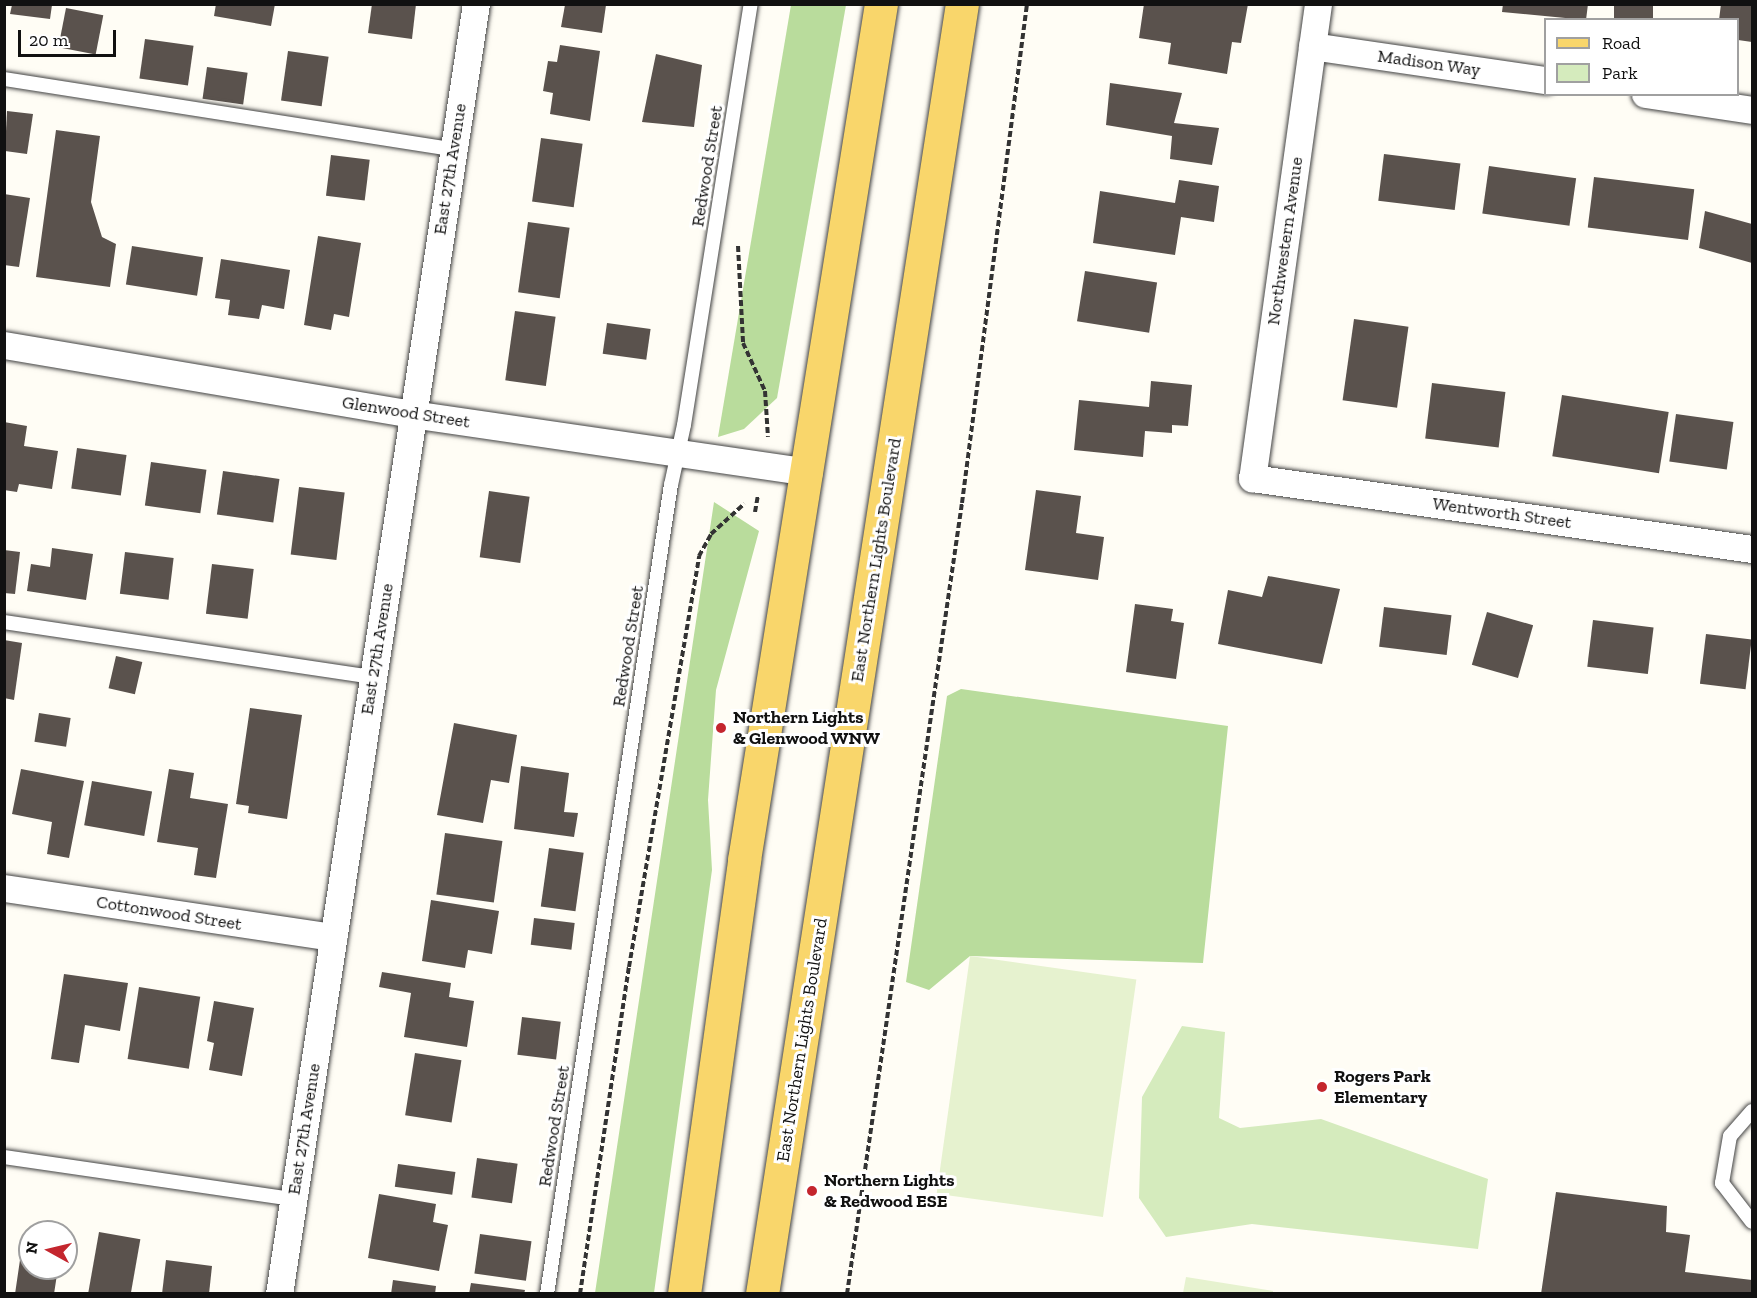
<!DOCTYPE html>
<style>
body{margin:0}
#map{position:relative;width:1757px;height:1298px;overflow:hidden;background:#fffdf5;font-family:"Zilla Slab",serif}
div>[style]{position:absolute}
.green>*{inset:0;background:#d5ebbd}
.forest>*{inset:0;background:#b9dc9c}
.pitch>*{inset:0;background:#e6f2cf;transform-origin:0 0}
.building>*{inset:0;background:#5a524d;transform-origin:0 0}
.path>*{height:4px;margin-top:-2px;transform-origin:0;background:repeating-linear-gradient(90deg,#333 0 6px,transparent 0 9px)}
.roads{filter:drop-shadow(0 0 2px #444) drop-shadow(0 0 2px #444)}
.lane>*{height:14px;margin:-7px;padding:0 7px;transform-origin:7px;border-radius:7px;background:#fff}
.street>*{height:27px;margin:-13.5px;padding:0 13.5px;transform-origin:13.5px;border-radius:13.5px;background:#fff}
.primary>*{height:33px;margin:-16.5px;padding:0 16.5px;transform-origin:16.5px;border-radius:16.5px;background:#f9d66b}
.dots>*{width:16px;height:16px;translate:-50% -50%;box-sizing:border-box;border:3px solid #fff;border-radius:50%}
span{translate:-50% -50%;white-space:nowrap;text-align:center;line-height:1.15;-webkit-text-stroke:6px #fff;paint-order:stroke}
.street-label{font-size:18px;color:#111}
.poi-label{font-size:18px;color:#111;font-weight:700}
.left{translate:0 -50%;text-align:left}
.frame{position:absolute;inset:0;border:6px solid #111;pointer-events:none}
.legend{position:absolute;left:1544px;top:18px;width:195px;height:78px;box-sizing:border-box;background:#fff;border:2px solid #a0a0a0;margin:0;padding:8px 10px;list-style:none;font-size:18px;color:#111}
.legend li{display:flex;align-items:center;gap:12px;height:30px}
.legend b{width:30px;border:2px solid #a0a0a0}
.north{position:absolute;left:18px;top:1220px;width:60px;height:60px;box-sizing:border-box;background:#fff;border:2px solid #a0a0a0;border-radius:50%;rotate:278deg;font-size:16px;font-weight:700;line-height:24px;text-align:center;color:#111}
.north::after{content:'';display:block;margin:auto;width:21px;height:27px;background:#c4262e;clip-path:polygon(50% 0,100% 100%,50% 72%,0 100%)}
.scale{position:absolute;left:18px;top:30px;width:98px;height:27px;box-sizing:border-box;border:3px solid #111;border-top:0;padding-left:8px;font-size:18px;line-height:21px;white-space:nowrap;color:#111;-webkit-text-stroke:4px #fff;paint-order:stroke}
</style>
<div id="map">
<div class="green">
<div style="clip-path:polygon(1182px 1026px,1225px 1032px,1219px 1118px,1240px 1128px,1321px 1119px,1488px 1179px,1478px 1249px,1252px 1224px,1166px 1237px,1139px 1198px,1142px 1097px)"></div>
</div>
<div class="forest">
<div style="clip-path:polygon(791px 5px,846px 5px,777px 398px,744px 429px,718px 437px)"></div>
<div style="clip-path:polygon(714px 502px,759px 531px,716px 690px,708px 800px,712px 870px,654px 1293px,595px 1293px)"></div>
<div style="clip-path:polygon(961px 689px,1228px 726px,1203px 963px,970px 956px,929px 990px,906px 982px,947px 696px)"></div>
</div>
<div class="pitch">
<div style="left:970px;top:956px;width:168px;height:240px;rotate:8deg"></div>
<div style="clip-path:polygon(1186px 1277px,1273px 1291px,1273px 1293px,1183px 1293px)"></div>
</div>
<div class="building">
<div style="clip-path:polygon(216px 4px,275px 4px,271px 26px,214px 16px)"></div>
<div style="clip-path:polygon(372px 4px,416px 4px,412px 39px,368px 33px)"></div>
<div style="clip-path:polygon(1144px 4px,1248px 4px,1241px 43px,1232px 42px,1227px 74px,1168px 64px,1171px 43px,1139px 38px)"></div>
<div style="clip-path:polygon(1503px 4px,1588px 4px,1586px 20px,1502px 12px)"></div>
<div style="left:1614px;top:4px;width:39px;height:16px"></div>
<div style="clip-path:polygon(1721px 4px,1752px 4px,1752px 42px,1738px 40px,1738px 20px,1719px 20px)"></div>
<div style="clip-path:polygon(12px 5px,52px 5px,50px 19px,10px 14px)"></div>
<div style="clip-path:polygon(565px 5px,606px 5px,602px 33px,561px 27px)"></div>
<div style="left:66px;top:8px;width:38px;height:40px;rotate:11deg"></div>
<div style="left:145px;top:39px;width:49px;height:40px;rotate:8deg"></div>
<div style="clip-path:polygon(560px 45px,600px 51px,590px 121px,550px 114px,553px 93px,543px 91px,548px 61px,557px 62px)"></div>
<div style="left:288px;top:51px;width:41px;height:50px;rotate:8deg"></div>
<div style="clip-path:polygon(656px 54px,702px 65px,694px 127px,642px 122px)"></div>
<div style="left:207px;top:67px;width:41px;height:32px;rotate:8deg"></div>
<div style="clip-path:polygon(1110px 83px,1182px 93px,1174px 123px,1219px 128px,1212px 165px,1170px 159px,1172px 136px,1106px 125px)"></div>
<div style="clip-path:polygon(7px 111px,33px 114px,27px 154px,5px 151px)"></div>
<div style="clip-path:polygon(56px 130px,100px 136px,91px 202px,102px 237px,116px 244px,110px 287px,36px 277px)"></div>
<div style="left:541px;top:138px;width:42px;height:64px;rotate:8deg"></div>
<div style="left:1384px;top:154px;width:77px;height:47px;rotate:7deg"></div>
<div style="left:331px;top:155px;width:39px;height:41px;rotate:7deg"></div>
<div style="left:1489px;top:166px;width:88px;height:48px;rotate:8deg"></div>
<div style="left:1594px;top:177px;width:101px;height:51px;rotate:7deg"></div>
<div style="clip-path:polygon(1179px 180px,1219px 186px,1214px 222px,1181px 217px,1175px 255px,1093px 243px,1100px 191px,1175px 203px)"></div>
<div style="clip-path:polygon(4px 194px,30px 198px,19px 267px,4px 265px)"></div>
<div style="clip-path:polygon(1705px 211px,1752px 224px,1752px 263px,1699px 248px)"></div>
<div style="left:528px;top:222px;width:42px;height:71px;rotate:8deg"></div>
<div style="clip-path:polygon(318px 236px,361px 243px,349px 317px,334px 314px,331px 330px,304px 325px)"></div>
<div style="left:132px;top:246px;width:72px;height:39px;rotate:9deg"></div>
<div style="clip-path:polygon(221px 259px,290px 270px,284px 309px,262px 305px,259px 319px,228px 315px,230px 300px,215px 298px)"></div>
<div style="left:1085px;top:271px;width:73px;height:51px;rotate:9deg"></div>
<div style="left:515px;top:311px;width:41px;height:70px;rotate:8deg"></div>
<div style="left:1354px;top:319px;width:55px;height:82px;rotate:8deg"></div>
<div style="left:607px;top:323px;width:44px;height:31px;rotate:8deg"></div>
<div style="clip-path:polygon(1151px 381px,1192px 385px,1188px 426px,1172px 425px,1172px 433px,1145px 431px,1143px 457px,1074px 450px,1079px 400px,1149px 407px)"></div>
<div style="left:1432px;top:383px;width:74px;height:56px;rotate:7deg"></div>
<div style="left:1562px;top:395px;width:108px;height:62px;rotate:9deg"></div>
<div style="left:1676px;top:414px;width:58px;height:48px;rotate:8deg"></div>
<div style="clip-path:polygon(4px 422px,27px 426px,24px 446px,58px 451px,52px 489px,19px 484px,17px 492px,4px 490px)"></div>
<div style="left:77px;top:448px;width:50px;height:41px;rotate:8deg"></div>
<div style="left:151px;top:462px;width:56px;height:44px;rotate:8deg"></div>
<div style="left:223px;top:471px;width:57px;height:44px;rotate:8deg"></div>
<div style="left:299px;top:487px;width:46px;height:68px;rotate:7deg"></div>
<div style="clip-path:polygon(1036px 490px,1081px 496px,1076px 533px,1104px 537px,1098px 580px,1025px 570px)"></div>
<div style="left:489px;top:491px;width:41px;height:67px;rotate:8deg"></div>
<div style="clip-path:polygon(52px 548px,93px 554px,86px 600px,27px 591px,31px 564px,50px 567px)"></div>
<div style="clip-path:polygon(4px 550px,20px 552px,15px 594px,4px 593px)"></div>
<div style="left:125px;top:552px;width:49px;height:42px;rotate:7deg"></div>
<div style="left:212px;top:564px;width:42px;height:50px;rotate:7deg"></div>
<div style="clip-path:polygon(1268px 576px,1340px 589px,1322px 664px,1218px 644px,1228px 590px,1262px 597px)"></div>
<div style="clip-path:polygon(1135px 604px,1173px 609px,1171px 621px,1184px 623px,1176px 679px,1126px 672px)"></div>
<div style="left:1384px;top:607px;width:68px;height:40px;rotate:7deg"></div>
<div style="left:1487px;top:612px;width:48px;height:55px;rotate:16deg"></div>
<div style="left:1593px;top:620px;width:61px;height:47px;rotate:7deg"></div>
<div style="left:1706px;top:634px;width:46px;height:50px;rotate:7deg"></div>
<div style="clip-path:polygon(4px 640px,22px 643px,14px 700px,4px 698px)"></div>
<div style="left:116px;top:656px;width:27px;height:33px;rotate:13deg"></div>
<div style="clip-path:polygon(250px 708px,302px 715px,287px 819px,248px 813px,249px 806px,236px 804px)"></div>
<div style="left:39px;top:713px;width:32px;height:29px;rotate:9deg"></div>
<div style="clip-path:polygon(454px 723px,517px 735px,509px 783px,491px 780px,483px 823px,437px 815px)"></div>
<div style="clip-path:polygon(521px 766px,569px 773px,564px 812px,578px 813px,574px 837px,514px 829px)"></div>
<div style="clip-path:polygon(21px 769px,84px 781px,69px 858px,47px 854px,52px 822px,12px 814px)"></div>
<div style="clip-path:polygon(169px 769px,194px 773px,190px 798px,228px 804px,216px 878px,194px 875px,198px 848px,157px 842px)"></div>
<div style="left:92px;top:781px;width:61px;height:45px;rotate:10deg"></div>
<div style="left:445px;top:833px;width:58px;height:62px;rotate:8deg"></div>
<div style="left:549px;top:848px;width:35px;height:59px;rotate:8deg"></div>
<div style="clip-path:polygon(431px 900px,499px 911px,492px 954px,468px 950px,465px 968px,422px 961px)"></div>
<div style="left:534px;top:918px;width:41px;height:27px;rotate:7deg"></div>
<div style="clip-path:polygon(382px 972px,451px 983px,449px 997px,474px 1001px,467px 1047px,404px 1037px,411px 993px,379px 987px)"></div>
<div style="clip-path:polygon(64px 974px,128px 983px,120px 1031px,85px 1025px,79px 1063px,51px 1059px)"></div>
<div style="left:139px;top:987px;width:62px;height:73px;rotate:9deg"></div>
<div style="clip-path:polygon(214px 1001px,254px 1008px,242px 1076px,209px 1070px,214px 1043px,207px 1041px)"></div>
<div style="left:522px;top:1017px;width:39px;height:38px;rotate:7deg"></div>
<div style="left:415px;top:1053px;width:47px;height:63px;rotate:9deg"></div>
<div style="left:477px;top:1158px;width:41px;height:40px;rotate:8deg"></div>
<div style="left:398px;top:1164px;width:58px;height:23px;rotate:8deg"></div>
<div style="clip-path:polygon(1556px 1192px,1667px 1206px,1666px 1232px,1690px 1235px,1685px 1272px,1752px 1280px,1752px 1294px,1541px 1294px)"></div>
<div style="clip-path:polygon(379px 1194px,436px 1204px,433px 1222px,448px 1225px,439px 1271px,368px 1258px)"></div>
<div style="left:99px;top:1232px;width:42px;height:63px;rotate:10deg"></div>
<div style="left:480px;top:1234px;width:52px;height:40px;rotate:8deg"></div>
<div style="clip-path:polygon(21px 1253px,30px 1255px,30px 1268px,58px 1268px,54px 1294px,15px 1294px)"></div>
<div style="clip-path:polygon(166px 1260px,212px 1266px,209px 1294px,162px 1294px)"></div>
<div style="clip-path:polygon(393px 1280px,436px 1286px,435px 1294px,391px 1294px)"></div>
<div style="clip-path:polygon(471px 1283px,525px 1290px,524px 1294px,469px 1294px)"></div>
</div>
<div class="path">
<div style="left:738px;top:246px;width:97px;rotate:87deg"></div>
<div style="left:743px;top:343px;width:53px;rotate:65.4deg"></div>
<div style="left:765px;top:391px;width:46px;rotate:86.3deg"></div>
<div style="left:755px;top:512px;width:17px;rotate:-80deg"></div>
<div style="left:580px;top:1294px;width:331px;rotate:-81.5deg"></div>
<div style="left:629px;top:967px;width:417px;rotate:-80.3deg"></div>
<div style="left:699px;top:556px;width:25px;rotate:-61deg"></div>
<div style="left:711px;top:534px;width:45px;rotate:-42.3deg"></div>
<div style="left:847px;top:1294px;width:799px;rotate:-81.73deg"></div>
<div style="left:962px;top:503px;width:503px;rotate:-82.58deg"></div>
</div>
<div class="roads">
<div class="lane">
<div style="left:4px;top:79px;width:454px;rotate:8.9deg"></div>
<div style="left:4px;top:622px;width:373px;rotate:8.5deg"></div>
<div style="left:1752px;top:1111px;width:33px;rotate:131deg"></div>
<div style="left:1730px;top:1136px;width:48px;rotate:99.7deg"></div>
<div style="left:1722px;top:1183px;width:49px;rotate:52.4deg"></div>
<div style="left:4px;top:1157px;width:292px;rotate:8.3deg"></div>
<div style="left:547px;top:1294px;width:818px;rotate:-81.29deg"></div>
<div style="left:671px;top:485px;width:61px;rotate:-77.8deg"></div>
<div style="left:684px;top:425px;width:426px;rotate:-81deg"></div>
</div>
<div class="street">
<div style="left:1318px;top:4px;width:479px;rotate:97.9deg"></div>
<div style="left:1252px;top:478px;width:505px;rotate:8.08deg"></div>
<div style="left:1312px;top:46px;width:236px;rotate:8.3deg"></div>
<div style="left:1645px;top:94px;width:108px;rotate:8.5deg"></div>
<div style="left:4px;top:345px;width:414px;rotate:9.6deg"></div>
<div style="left:412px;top:414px;width:401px;rotate:8.3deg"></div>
<div style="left:4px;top:888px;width:333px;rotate:8.5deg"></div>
<div style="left:279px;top:1294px;width:1305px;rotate:-81.32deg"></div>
</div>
<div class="primary">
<div style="left:684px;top:1294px;width:438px;rotate:-82.1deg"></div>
<div style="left:744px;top:860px;width:867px;rotate:-80.91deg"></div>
<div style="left:762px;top:1294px;width:1305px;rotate:-81.19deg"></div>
</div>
</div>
<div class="dots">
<div style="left:721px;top:728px;background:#c4262e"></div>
<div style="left:1322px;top:1087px;background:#c4262e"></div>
<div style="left:812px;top:1191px;background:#c4262e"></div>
</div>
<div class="street-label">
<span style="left:1429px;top:63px;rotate:8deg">Madison Way</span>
<span style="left:707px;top:166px;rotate:-81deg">Redwood Street</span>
<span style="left:450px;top:169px;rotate:-81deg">East 27th Avenue</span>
<span style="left:1285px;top:241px;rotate:-82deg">Northwestern Avenue</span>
<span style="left:406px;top:412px;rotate:9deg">Glenwood Street</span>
<span style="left:1502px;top:513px;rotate:8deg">Wentworth Street</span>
<span style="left:876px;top:560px;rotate:-81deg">East Northern Lights Boulevard</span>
<span style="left:628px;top:646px;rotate:-81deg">Redwood Street</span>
<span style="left:377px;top:649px;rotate:-81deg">East 27th Avenue</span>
<span style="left:169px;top:913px;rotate:9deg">Cottonwood Street</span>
<span style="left:802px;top:1040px;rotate:-81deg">East Northern Lights Boulevard</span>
<span style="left:554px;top:1126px;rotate:-81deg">Redwood Street</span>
<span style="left:304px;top:1129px;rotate:-81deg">East 27th Avenue</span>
</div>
<div class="poi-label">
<span class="left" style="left:733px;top:728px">Northern Lights<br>&amp; Glenwood WNW</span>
<span class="left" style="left:1334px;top:1087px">Rogers Park<br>Elementary</span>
<span class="left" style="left:824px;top:1191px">Northern Lights<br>&amp; Redwood ESE</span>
</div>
<div class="frame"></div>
<ul class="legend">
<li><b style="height:8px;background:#f9d66b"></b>Road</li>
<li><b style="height:16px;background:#d5ebbd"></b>Park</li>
</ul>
<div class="north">N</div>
<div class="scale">20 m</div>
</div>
